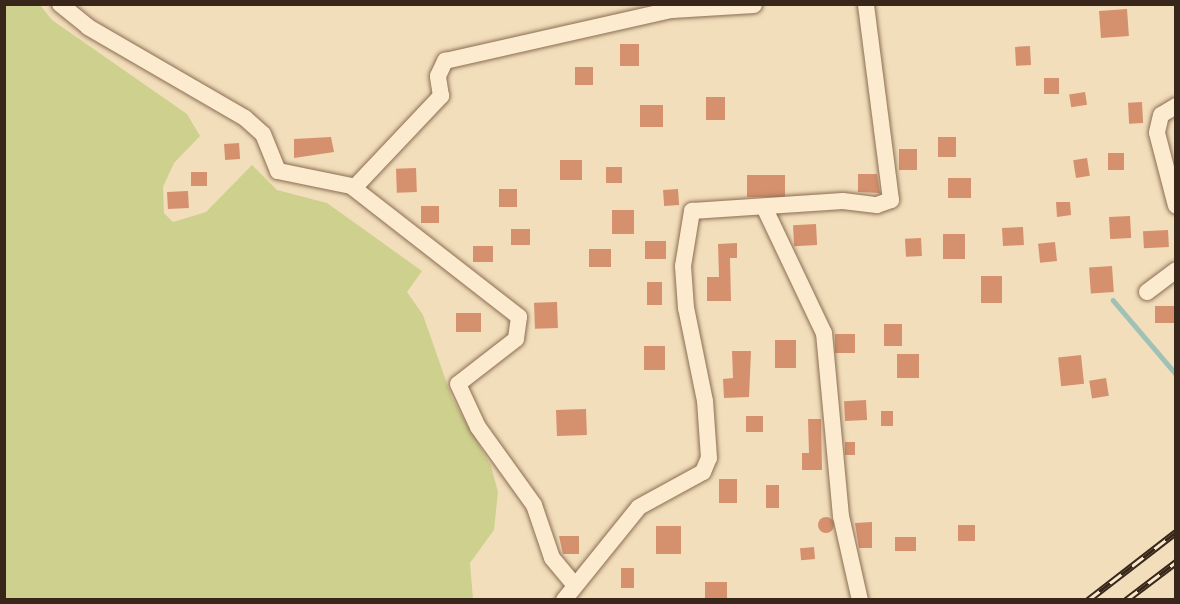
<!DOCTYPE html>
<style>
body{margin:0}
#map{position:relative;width:1180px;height:604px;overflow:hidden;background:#f2debb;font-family:Bitter,serif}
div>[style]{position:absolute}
.green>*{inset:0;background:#ced18e}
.stream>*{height:4.5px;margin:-2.25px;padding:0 2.25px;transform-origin:2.25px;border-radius:2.25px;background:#a0c2b6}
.building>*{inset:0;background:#d5906d;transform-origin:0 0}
.round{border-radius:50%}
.roads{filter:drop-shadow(0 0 2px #8b6d53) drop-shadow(0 0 2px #8b6d53)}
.minor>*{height:16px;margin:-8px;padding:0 8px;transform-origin:8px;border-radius:8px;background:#fcebcf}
.rail>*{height:7px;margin-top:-3.5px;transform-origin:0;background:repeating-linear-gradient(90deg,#f9e8cb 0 14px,#38261a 0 28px);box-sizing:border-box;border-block:2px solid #38261a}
span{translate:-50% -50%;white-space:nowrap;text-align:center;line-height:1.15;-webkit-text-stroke:5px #f9e8cb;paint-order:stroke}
.frame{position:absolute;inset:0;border:6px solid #38261a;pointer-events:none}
</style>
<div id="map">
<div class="green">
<div style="clip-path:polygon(4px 5px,40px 5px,52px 20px,187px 114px,200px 136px,174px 163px,163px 187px,164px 213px,173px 222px,206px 212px,252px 165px,277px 190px,327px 203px,422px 271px,407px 292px,423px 315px,452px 398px,491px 466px,498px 492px,494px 530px,470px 563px,473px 599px,5px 599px)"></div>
</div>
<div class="stream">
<div style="left:1113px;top:300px;width:97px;rotate:49.6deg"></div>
</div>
<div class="building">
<div style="left:1127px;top:9px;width:27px;height:28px;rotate:86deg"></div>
<div style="left:620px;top:44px;width:19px;height:22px"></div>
<div style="left:1030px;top:46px;width:19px;height:15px;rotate:87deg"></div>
<div style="left:593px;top:67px;width:18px;height:18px;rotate:90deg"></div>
<div style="left:1044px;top:78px;width:15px;height:16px"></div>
<div style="left:1085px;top:92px;width:13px;height:16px;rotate:81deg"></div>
<div style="left:706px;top:97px;width:19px;height:23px"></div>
<div style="left:1142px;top:102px;width:21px;height:14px;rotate:87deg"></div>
<div style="left:640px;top:105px;width:23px;height:22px"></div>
<div style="clip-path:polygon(331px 137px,334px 152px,294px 158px,294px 139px)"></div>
<div style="left:938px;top:137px;width:18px;height:20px"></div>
<div style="left:239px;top:143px;width:16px;height:15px;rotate:86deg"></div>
<div style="left:899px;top:149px;width:18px;height:21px"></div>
<div style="left:1108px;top:153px;width:16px;height:17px"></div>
<div style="left:1087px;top:158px;width:18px;height:14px;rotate:81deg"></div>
<div style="left:560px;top:160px;width:22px;height:20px"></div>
<div style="left:622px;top:167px;width:16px;height:16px;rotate:90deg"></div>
<div style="left:416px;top:168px;width:24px;height:20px;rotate:88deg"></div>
<div style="left:207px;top:172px;width:14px;height:16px;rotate:90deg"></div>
<div style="clip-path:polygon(858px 174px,877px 174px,880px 193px,858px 192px)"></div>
<div style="left:747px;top:175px;width:38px;height:22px"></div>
<div style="left:948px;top:178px;width:23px;height:20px"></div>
<div style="left:499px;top:189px;width:18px;height:18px"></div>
<div style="left:678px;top:189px;width:16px;height:15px;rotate:86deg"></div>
<div style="left:188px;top:191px;width:17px;height:21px;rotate:87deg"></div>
<div style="clip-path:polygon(1056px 202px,1070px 202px,1071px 215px,1057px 217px)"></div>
<div style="left:421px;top:206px;width:18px;height:17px"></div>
<div style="left:612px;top:210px;width:22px;height:24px"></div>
<div style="left:1130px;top:216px;width:22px;height:21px;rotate:87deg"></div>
<div style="left:816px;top:224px;width:21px;height:23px;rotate:87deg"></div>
<div style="left:1023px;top:227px;width:18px;height:21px;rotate:87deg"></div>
<div style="left:511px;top:229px;width:19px;height:16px"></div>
<div style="left:1168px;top:230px;width:17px;height:25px;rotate:87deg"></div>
<div style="left:943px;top:234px;width:22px;height:25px"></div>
<div style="left:921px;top:238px;width:18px;height:16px;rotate:87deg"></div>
<div style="left:645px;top:241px;width:21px;height:18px"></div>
<div style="left:1055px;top:242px;width:19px;height:17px;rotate:84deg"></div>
<div style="clip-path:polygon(737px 243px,737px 258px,730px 258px,731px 301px,707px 301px,707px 277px,719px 277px,718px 244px)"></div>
<div style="left:493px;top:246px;width:16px;height:20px;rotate:90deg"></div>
<div style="left:611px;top:249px;width:18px;height:22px;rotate:90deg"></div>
<div style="left:1112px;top:266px;width:26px;height:23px;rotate:86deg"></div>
<div style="left:981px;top:276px;width:21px;height:27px"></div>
<div style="left:647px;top:282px;width:15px;height:23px"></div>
<div style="left:557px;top:302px;width:26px;height:23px;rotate:88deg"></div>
<div style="left:1155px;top:306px;width:20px;height:17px"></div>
<div style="left:481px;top:313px;width:19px;height:25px;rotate:90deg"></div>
<div style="left:884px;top:324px;width:18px;height:22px"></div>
<div style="left:835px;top:334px;width:20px;height:19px"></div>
<div style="left:775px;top:340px;width:21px;height:28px"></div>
<div style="left:644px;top:346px;width:21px;height:24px"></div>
<div style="clip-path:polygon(732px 351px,751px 351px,749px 397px,724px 398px,723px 379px,733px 378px)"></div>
<div style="left:897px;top:354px;width:22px;height:24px"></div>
<div style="left:1081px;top:355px;width:29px;height:23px;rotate:84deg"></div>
<div style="left:1106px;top:378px;width:18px;height:17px;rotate:81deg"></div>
<div style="left:866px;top:400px;width:20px;height:22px;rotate:87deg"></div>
<div style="left:586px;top:409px;width:26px;height:30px;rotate:88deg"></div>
<div style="left:881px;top:411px;width:12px;height:15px"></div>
<div style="left:746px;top:416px;width:17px;height:16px"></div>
<div style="clip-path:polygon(808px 419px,821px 419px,822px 470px,802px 470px,802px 453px,809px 453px)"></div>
<div style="left:845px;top:442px;width:10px;height:13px"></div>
<div style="left:719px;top:479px;width:18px;height:24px"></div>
<div style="left:766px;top:485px;width:13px;height:23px"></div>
<div class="round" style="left:818px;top:517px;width:16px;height:16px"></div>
<div style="clip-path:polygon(872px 522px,872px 548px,859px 548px,855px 523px)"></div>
<div style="left:975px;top:525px;width:16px;height:17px;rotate:90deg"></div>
<div style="left:681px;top:526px;width:28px;height:25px;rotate:90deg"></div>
<div style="clip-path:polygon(559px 536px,579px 536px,579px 554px,563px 554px)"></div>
<div style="left:916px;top:537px;width:14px;height:21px;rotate:90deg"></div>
<div style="left:814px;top:547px;width:12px;height:14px;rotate:85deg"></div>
<div style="left:621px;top:568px;width:13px;height:20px"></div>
<div style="left:727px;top:582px;width:18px;height:22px;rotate:90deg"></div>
</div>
<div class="roads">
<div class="minor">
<div style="left:60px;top:4px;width:36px;rotate:39deg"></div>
<div style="left:88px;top:27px;width:181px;rotate:30.1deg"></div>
<div style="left:245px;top:118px;width:24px;rotate:42deg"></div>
<div style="left:263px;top:134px;width:40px;rotate:68deg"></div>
<div style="left:278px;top:171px;width:75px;rotate:11.6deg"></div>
<div style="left:351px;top:186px;width:213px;rotate:37.9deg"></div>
<div style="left:519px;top:317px;width:22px;rotate:98deg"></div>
<div style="left:516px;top:339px;width:73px;rotate:142.2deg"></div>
<div style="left:458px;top:384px;width:47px;rotate:65.1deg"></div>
<div style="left:478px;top:427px;width:96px;rotate:54.3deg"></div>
<div style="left:534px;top:505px;width:56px;rotate:71.2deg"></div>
<div style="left:552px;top:558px;width:34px;rotate:50deg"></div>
<div style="left:1176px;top:106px;width:17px;rotate:149deg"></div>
<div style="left:1161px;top:115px;width:18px;rotate:103deg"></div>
<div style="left:1157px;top:133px;width:75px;rotate:75.4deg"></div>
<div style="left:354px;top:188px;width:127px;rotate:-46.6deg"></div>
<div style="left:441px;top:96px;width:20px;rotate:-99deg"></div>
<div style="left:438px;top:76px;width:17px;rotate:-65deg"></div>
<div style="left:445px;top:61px;width:233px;rotate:-12.7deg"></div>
<div style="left:672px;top:10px;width:82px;rotate:-3.5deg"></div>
<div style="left:765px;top:209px;width:137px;rotate:64.6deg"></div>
<div style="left:824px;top:333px;width:184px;rotate:84.7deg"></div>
<div style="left:841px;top:516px;width:86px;rotate:77.3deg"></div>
<div style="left:1147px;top:292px;width:36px;rotate:-37deg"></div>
<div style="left:564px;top:600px;width:119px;rotate:-51.1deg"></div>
<div style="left:639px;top:507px;width:73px;rotate:-28.7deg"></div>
<div style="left:703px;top:472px;width:15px;rotate:-67deg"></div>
<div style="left:709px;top:458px;width:57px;rotate:-94deg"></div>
<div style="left:705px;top:401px;width:95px;rotate:-101.5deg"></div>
<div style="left:686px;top:308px;width:42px;rotate:-94.1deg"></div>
<div style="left:683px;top:266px;width:56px;rotate:-80.7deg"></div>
<div style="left:692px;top:211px;width:151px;rotate:-3.8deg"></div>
<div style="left:843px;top:201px;width:34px;rotate:7deg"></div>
<div style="left:877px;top:205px;width:15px;rotate:-20deg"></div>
<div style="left:891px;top:200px;width:198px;rotate:-97.3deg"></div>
</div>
</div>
<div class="rail">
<div style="left:1088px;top:600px;width:111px;rotate:-37.7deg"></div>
<div style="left:1126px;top:600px;width:63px;rotate:-37.2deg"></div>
</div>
<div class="frame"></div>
</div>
